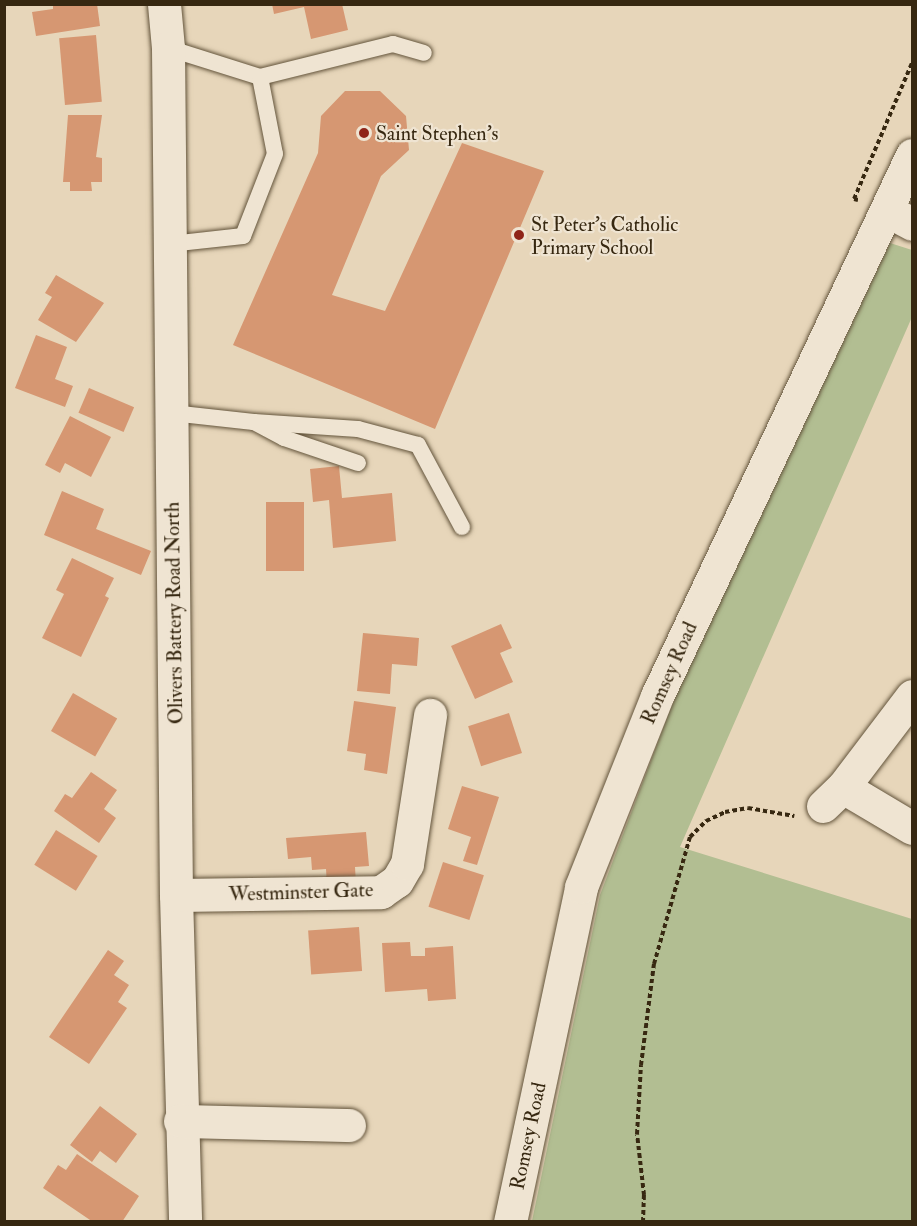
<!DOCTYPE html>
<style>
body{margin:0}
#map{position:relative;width:917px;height:1226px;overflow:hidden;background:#e7d6ba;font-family:"IM FELL Double Pica",serif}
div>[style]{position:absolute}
.green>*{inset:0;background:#b2be92}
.building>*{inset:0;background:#d69772;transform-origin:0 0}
.path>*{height:4px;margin-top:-2px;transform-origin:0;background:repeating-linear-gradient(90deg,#372811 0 4.5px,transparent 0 7.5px)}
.roads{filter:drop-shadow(0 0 2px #63543b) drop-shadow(0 0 2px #63543b)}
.service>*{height:16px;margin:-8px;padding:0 8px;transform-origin:8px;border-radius:8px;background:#efe4d2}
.minor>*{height:33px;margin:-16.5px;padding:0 16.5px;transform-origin:16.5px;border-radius:16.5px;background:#efe4d2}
.secondary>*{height:33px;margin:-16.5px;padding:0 16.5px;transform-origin:16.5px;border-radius:16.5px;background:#efe4d2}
.dots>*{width:16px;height:16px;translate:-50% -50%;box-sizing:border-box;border:3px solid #efe4d2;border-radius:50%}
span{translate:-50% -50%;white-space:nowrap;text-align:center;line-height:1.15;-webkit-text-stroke:4.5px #efe4d2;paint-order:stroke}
.poi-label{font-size:20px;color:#372811}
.left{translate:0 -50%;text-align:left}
.street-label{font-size:20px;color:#372811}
.frame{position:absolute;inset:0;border:6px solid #372811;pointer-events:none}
</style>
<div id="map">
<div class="green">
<div style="clip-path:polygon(890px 243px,912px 250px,912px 317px,680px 847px,912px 919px,912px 1221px,532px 1221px,600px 895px,672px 705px)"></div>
</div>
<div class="building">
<div style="clip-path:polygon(53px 4px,97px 4px,100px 26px,36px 36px,32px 12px,53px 9px)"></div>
<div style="clip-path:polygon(272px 4px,342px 4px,348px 30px,311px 39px,304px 7px,274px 14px)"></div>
<div style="left:96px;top:35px;width:67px;height:37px;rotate:85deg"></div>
<div style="clip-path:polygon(345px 91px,380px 91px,406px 116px,409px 150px,381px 176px,332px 295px,385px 311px,462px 143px,544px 171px,435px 429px,233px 345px,318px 153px,321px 116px)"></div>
<div style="clip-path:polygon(68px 115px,102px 115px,96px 157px,102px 158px,102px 182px,91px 182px,92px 191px,70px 191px,70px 182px,63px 182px)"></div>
<div style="clip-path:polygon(56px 275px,104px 303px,76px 342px,38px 320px,52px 297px,45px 293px)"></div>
<div style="clip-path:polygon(36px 335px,67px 347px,55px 379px,73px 386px,65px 407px,15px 388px)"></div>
<div style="left:89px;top:388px;width:49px;height:27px;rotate:23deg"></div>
<div style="clip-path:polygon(70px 416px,111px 437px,91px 477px,65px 463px,60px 473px,45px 465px)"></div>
<div style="clip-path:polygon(339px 466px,342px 498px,392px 493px,396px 541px,333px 548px,329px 500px,313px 502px,310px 469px)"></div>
<div style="clip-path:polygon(62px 491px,104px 509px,96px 529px,151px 551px,141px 575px,44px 535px)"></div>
<div style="left:266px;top:502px;width:38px;height:69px"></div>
<div style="clip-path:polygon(72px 558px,114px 578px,105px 596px,109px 598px,81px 657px,42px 638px,64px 594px,56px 590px)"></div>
<div style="clip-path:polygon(501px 624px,512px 648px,500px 653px,513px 682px,475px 699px,451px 646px)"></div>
<div style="clip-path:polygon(363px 633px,419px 638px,417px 666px,392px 664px,390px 694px,357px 691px)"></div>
<div style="left:73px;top:693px;width:51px;height:44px;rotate:30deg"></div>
<div style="clip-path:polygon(354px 701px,396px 707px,387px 774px,364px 770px,366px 754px,347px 751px)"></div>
<div style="left:509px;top:713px;width:42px;height:43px;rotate:72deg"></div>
<div style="clip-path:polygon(91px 772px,117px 790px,104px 809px,116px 818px,99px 843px,54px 811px,65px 794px,72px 798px)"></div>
<div style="clip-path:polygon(462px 786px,499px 797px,477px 865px,463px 861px,471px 837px,448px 829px)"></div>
<div style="left:56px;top:830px;width:49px;height:41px;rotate:32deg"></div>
<div style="clip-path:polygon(366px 832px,369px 866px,355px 867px,356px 884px,327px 886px,326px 869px,312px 870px,311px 857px,288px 859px,286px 838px)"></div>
<div style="left:443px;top:862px;width:43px;height:47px;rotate:18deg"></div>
<div style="left:359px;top:927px;width:44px;height:51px;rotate:86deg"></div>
<div style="clip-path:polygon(410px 942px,411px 956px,425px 956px,425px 948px,453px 946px,456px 999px,428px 1001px,427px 989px,385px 992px,382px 943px)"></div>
<div style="clip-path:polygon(108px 950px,124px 961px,114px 975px,129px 985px,118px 1002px,127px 1008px,89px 1064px,49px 1037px)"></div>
<div style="clip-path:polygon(100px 1106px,137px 1134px,116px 1163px,100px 1151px,92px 1162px,70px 1145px)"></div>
<div style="clip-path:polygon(77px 1154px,139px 1196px,122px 1222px,93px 1222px,43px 1188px,58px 1165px,66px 1170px)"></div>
</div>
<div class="path">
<div style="left:858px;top:200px;width:4px;rotate:-166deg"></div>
<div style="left:854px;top:199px;width:148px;rotate:-66.9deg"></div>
<div style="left:643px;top:1222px;width:27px;rotate:-88deg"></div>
<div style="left:644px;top:1195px;width:61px;rotate:-96.5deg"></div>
<div style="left:637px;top:1134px;width:69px;rotate:-86.7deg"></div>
<div style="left:641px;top:1065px;width:102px;rotate:-82.7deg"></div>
<div style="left:654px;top:964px;width:132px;rotate:-74.2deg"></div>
<div style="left:690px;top:837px;width:23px;rotate:-45deg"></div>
<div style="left:706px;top:821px;width:21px;rotate:-25deg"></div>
<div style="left:725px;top:812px;width:23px;rotate:-10deg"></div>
<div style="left:748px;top:808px;width:47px;rotate:9.9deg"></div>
</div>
<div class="roads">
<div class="service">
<div style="left:168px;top:48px;width:96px;rotate:17.5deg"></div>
<div style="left:260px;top:77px;width:78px;rotate:79deg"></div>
<div style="left:275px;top:154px;width:88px;rotate:111.3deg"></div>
<div style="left:243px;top:236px;width:72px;rotate:173.7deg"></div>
<div style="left:260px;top:77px;width:137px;rotate:-13.9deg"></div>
<div style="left:393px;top:44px;width:32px;rotate:16deg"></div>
<div style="left:172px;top:413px;width:82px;rotate:6.3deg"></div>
<div style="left:254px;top:422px;width:34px;rotate:28deg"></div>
<div style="left:284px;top:438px;width:78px;rotate:18.7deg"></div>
<div style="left:254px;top:422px;width:104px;rotate:3.9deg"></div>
<div style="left:358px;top:429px;width:62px;rotate:14.9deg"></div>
<div style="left:418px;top:445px;width:93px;rotate:61.8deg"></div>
</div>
<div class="minor">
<div style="left:164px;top:4px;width:44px;rotate:84.8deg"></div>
<div style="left:168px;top:48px;width:847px;rotate:89.46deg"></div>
<div style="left:176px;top:895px;width:327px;rotate:88.4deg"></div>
<div style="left:888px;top:211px;width:27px;rotate:28deg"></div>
<div style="left:843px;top:787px;width:80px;rotate:30.7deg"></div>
<div style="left:823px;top:806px;width:28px;rotate:-44deg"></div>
<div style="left:843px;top:787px;width:114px;rotate:-52.8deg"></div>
<div style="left:176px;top:895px;width:205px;rotate:-0.8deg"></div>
<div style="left:381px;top:892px;width:19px;rotate:-35deg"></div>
<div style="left:397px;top:881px;width:20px;rotate:-60deg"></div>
<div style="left:407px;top:864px;width:151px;rotate:-81.2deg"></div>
<div style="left:180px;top:1121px;width:169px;rotate:1.4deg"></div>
</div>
<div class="secondary">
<div style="left:510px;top:1222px;width:342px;rotate:-78deg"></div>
<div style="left:581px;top:887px;width:206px;rotate:-68.3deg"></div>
<div style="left:657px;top:696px;width:598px;rotate:-64.76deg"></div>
</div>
</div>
<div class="dots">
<div style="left:364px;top:133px;background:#8f2418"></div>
<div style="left:519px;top:235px;background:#8f2418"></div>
</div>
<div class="poi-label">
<span class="left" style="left:376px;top:133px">Saint Stephen's</span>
<span class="left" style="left:531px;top:236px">St Peter's Catholic<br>Primary School</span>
</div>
<div class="street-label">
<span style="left:174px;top:613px;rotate:-91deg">Olivers Battery Road North</span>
<span style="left:669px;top:673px;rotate:-66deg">Romsey Road</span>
<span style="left:301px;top:892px;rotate:-2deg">Westminster Gate</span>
<span style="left:528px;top:1136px;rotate:-78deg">Romsey Road</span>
</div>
<div class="frame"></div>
</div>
